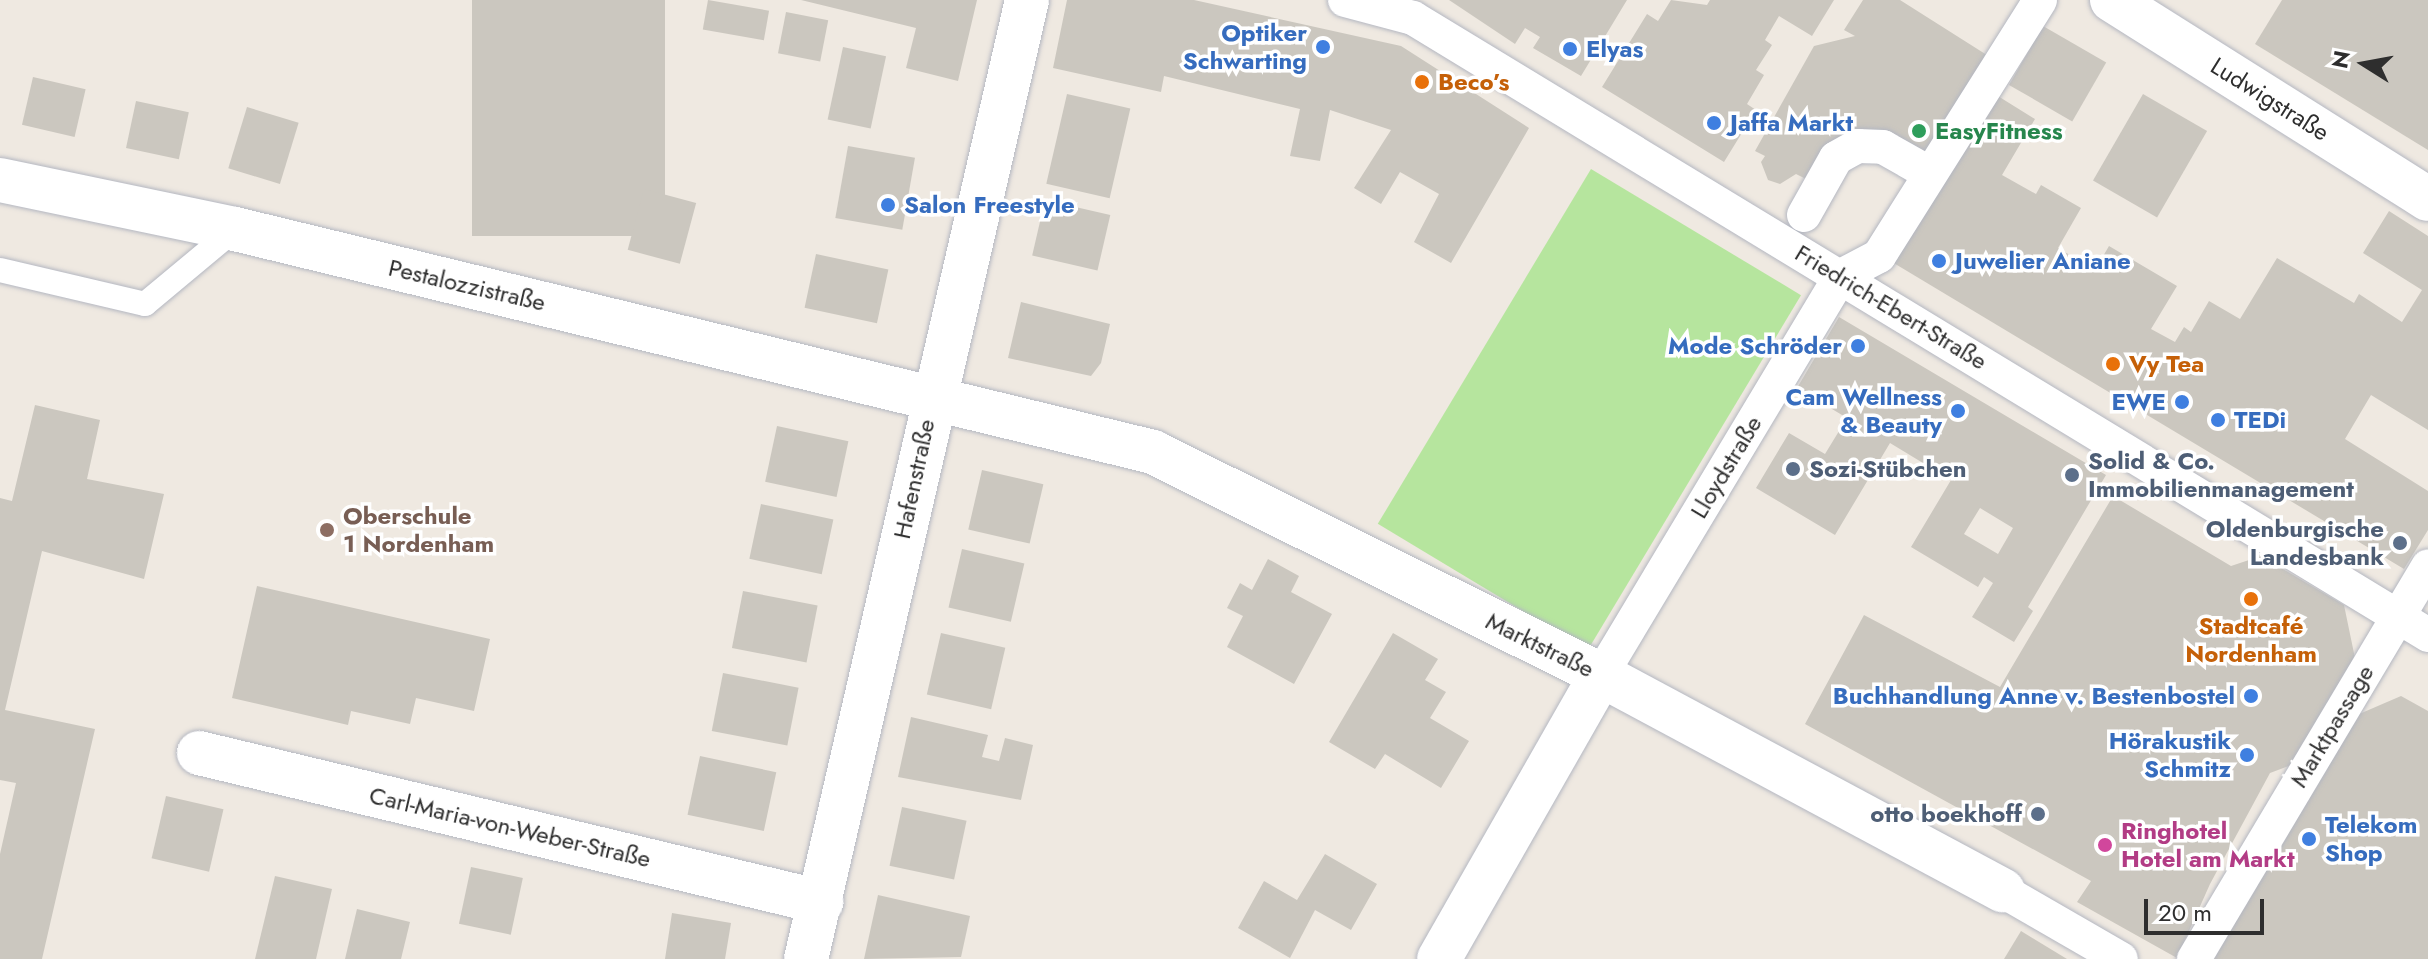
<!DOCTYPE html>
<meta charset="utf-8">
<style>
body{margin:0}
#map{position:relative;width:2428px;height:959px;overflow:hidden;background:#efe9e1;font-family:Jost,sans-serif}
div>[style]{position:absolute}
.green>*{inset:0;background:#b6e59e;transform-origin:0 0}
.building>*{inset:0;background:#cbc7bf;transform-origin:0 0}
.roads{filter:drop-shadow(0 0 2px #b4b7c1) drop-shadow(0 0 2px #b4b7c1)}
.service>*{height:24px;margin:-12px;padding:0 12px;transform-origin:12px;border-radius:12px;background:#fff}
.pedestrian>*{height:34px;margin:-17px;padding:0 17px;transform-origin:17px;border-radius:17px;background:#fff}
.minor>*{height:44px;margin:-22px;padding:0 22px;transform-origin:22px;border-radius:22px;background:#fff}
.dots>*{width:22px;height:22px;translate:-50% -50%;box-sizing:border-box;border:4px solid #fff;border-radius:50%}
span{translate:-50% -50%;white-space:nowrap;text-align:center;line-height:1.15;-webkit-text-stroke:7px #fff;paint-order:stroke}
.shop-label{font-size:24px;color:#366cbe;font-weight:700}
.right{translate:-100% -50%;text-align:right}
.left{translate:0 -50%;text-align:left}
.food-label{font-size:24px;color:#c56008;font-weight:700}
.street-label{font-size:24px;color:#2e2e2e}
.leisure-label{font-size:24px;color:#27864d;font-weight:700}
.service-label{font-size:24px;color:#4e5e75;font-weight:700}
.education-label{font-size:24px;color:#785e54;font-weight:700}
.hotel-label{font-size:24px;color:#b23c85;font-weight:700}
.north{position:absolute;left:2324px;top:24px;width:80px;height:80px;-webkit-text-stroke:6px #fff;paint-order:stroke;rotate:281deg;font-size:22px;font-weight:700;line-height:32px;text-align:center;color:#2e2e2e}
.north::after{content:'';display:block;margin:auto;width:28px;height:36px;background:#2e2e2e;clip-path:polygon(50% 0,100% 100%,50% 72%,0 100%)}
.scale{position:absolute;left:2144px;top:899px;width:120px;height:36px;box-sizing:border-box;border:4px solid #2e2e2e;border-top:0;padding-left:10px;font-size:24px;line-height:28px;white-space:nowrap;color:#2e2e2e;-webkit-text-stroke:6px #fff;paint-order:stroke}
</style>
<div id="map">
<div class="green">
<div style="left:1591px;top:169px;width:245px;height:414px;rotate:31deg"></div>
</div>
<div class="building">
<div style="left:472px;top:0;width:193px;height:236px"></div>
<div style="left:708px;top:0;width:62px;height:30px;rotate:10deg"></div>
<div style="clip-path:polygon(801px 0,977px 0,958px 81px,906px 68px,916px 28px)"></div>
<div style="clip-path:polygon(1067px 0,1194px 0,1401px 46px,1529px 128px,1451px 263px,1414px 242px,1439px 194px,1400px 172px,1381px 204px,1354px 188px,1391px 130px,1330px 110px,1320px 161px,1290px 156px,1300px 109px,1164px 76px,1161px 92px,1053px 68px)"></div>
<div style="clip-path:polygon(1449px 0,1627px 0,1581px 76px,1533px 48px,1540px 37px,1525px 28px,1515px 44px)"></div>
<div style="clip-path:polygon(1671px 0,1707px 5px,1710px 0,1834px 0,1812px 36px,1779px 16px,1765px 40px,1772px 45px,1756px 70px,1764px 75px,1747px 104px,1756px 110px,1724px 162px,1602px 87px,1647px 14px,1658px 21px)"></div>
<div style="clip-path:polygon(1863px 0,1900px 0,1990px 57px,1923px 160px,1884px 139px,1808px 180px,1796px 174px,1780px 184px,1768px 180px,1761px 162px,1765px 156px,1755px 151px,1814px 46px,1855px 36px,1844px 30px)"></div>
<div style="clip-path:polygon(2282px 0,2428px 0,2428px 150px,2255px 44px)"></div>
<div style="left:786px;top:12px;width:43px;height:42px;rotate:11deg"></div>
<div style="left:2043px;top:26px;width:73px;height:68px;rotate:30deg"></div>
<div style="left:843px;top:47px;width:44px;height:74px;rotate:12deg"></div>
<div style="left:33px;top:77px;width:54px;height:49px;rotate:13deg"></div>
<div style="clip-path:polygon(1993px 93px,2035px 119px,2002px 175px,2036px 194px,2041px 185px,2081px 208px,2058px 248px,2095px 270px,2109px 246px,2177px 286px,2151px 329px,2175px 342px,2184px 327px,2191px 332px,2209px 301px,2240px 319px,2277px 258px,2354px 303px,2359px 294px,2402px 322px,2422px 290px,2363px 253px,2389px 211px,2428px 236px,2428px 430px,2371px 395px,2345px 439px,2428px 491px,2428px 530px,2404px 569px,1887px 259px)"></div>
<div style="left:1067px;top:94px;width:65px;height:92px;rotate:13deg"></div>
<div style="left:2143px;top:94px;width:74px;height:100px;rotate:30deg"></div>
<div style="left:136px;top:101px;width:54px;height:48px;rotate:12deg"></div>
<div style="left:247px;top:107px;width:54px;height:64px;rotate:17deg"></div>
<div style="left:848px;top:146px;width:68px;height:73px;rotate:10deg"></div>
<div style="left:644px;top:189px;width:54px;height:63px;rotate:15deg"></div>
<div style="left:1045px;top:200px;width:67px;height:57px;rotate:13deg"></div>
<div style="left:816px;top:254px;width:74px;height:55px;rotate:12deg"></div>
<div style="clip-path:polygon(1021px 302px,1110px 324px,1101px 363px,1091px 376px,1008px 358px)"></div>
<div style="clip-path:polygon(evenodd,1839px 317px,2106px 475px,2028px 607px,2033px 611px,2014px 642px,1972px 617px,1993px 583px,1984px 577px,1978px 587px,1911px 547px,1951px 480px,1890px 443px,1835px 535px,1756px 488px,1789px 433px,1825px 454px,1847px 418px,1797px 388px,1839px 317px,1980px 508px,2013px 528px,1998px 554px,1964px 534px,1980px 508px)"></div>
<div style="clip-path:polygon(35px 405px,100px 420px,87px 479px,164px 494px,144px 579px,42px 551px,5px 710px,95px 729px,42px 959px,0 959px,0 854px,16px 783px,0 780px,0 498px,12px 501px)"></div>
<div style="left:777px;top:426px;width:73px;height:57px;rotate:12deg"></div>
<div style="left:982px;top:470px;width:63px;height:61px;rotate:13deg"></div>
<div style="clip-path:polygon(2113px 496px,2231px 566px,2261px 556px,2344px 605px,2356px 663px,2297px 763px,2270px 773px,2210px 884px,2177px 958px,2077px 902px,2091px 881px,1805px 724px,1864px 615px,2000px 687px)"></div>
<div style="left:761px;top:504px;width:74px;height:56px;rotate:12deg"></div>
<div style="left:962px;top:549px;width:64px;height:60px;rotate:13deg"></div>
<div style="clip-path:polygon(1268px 559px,1299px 576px,1291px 592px,1332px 614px,1294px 684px,1227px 647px,1243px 616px,1227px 608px,1240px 583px,1252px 590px)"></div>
<div style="clip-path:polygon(257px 586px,490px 639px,474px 711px,416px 698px,410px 724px,351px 711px,348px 725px,232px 698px)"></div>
<div style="left:743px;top:591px;width:76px;height:58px;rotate:11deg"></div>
<div style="left:941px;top:633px;width:66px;height:63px;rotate:13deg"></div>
<div style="clip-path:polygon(1393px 633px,1438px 659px,1425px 680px,1446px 692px,1430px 718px,1469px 741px,1441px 788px,1385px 754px,1375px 769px,1329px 742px)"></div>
<div style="left:723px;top:673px;width:77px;height:59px;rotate:11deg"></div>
<div style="clip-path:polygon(2401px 696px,2428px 711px,2428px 959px,2214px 959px,2350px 718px)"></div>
<div style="clip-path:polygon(911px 717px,988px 735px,982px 757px,999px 761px,1005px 738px,1033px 745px,1021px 800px,898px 777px)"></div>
<div style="left:700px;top:756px;width:78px;height:60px;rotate:12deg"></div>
<div style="left:166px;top:796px;width:59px;height:64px;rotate:13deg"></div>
<div style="left:902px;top:807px;width:66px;height:60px;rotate:12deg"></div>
<div style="clip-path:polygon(1325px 854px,1377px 884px,1351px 930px,1315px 910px,1290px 958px,1238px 928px,1264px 881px,1297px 900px)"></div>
<div style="left:471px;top:867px;width:53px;height:58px;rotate:12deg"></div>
<div style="clip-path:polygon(275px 876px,332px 889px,316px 959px,255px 959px)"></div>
<div style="clip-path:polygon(878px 895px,970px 916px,961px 957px,864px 959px)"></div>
<div style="clip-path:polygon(357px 909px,410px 922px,401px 959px,345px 959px)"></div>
<div style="clip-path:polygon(672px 913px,731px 923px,725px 959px,665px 959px)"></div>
<div style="clip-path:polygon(2021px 931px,2067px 959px,2004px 959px)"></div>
</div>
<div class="roads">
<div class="service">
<div style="left:0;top:270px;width:149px;rotate:13.2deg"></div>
<div style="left:145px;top:304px;width:117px;rotate:-39.8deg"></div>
</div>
<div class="pedestrian">
<div style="left:1345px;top:0;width:70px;rotate:14.8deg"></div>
<div style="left:1413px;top:18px;width:1188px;rotate:31.29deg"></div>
<div style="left:1804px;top:215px;width:65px;rotate:-60.7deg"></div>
<div style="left:1836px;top:158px;width:25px;rotate:-29deg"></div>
<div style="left:1858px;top:146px;width:25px;rotate:2deg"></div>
<div style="left:1883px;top:147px;width:53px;rotate:29.5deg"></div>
<div style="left:1601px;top:675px;width:466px;rotate:-59deg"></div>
<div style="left:1841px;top:276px;width:43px;rotate:-27.8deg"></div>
<div style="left:1879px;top:256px;width:302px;rotate:-57.8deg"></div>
<div style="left:2003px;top:891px;width:136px;rotate:30deg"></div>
<div style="left:2194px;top:959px;width:457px;rotate:-59.2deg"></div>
</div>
<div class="minor">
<div style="left:2112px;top:0;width:373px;rotate:32.2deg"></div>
<div style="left:0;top:180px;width:240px;rotate:11.8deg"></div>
<div style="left:235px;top:229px;width:945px;rotate:13.65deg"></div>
<div style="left:1153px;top:452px;width:500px;rotate:26.46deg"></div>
<div style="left:1601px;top:675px;width:456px;rotate:28.2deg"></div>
<div style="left:199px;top:753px;width:640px;rotate:13.47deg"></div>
<div style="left:806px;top:959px;width:984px;rotate:-77.02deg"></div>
<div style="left:1439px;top:959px;width:327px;rotate:-60.3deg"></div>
</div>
</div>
<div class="dots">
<div style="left:1323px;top:47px;background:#3f7fe0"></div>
<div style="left:1570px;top:49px;background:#3f7fe0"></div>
<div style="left:1422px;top:82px;background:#e8710a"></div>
<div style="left:1714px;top:123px;background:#3f7fe0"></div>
<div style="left:1919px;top:131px;background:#2e9e5b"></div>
<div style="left:888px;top:205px;background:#3f7fe0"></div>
<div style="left:1939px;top:261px;background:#3f7fe0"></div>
<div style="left:1858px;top:346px;background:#3f7fe0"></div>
<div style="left:2113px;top:364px;background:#e8710a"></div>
<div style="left:2182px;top:402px;background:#3f7fe0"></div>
<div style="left:1958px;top:411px;background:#3f7fe0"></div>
<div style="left:2218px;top:420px;background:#3f7fe0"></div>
<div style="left:1793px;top:469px;background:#5c6f8a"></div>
<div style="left:2072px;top:475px;background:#5c6f8a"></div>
<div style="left:327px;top:530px;background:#8d6e63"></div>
<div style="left:2400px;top:543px;background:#5c6f8a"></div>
<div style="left:2251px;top:599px;background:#e8710a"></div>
<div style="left:2251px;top:696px;background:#3f7fe0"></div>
<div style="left:2247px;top:755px;background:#3f7fe0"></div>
<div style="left:2038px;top:814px;background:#5c6f8a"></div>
<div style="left:2309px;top:839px;background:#3f7fe0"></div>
<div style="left:2105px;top:845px;background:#d1479c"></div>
</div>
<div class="shop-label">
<span class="right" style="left:1307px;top:47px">Optiker<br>Schwarting</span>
<span class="left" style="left:1586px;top:49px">Elyas</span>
<span class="left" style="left:1730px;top:123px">Jaffa Markt</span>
<span class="left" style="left:904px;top:205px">Salon Freestyle</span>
<span class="left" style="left:1955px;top:261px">Juwelier Aniane</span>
<span class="right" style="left:1842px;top:346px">Mode Schröder</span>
<span class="right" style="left:1942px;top:411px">Cam Wellness<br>&amp; Beauty</span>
<span class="right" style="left:2166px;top:402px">EWE</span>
<span class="left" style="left:2234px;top:420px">TEDi</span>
<span class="right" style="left:2235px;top:696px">Buchhandlung Anne v. Bestenbostel</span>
<span class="right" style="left:2231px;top:755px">Hörakustik<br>Schmitz</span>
<span class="left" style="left:2325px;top:839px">Telekom<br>Shop</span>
</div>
<div class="food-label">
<span class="left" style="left:1438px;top:82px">Beco’s</span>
<span class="left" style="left:2129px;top:364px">Vy Tea</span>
<span style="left:2251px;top:640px">Stadtcafé<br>Nordenham</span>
</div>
<div class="street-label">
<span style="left:2270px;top:99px;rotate:32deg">Ludwigstraße</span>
<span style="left:467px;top:285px;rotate:13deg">Pestalozzistraße</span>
<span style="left:1891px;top:307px;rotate:31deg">Friedrich-Ebert-Straße</span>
<span style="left:1726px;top:467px;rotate:-59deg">Lloydstraße</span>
<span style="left:914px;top:479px;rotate:-78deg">Hafenstraße</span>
<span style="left:1540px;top:645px;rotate:26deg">Marktstraße</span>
<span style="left:2332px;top:726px;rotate:-59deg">Marktpassage</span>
<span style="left:510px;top:827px;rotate:13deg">Carl-Maria-von-Weber-Straße</span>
</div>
<div class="leisure-label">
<span class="left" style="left:1935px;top:131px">EasyFitness</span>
</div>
<div class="service-label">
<span class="left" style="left:2088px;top:475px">Solid &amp; Co.<br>Immobilienmanagement</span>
<span class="left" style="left:1809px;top:469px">Sozi-Stübchen</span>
<span class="right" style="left:2384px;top:543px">Oldenburgische<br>Landesbank</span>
<span class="right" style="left:2022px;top:814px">otto boekhoff</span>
</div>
<div class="education-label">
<span class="left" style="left:343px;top:530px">Oberschule<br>1 Nordenham</span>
</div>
<div class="hotel-label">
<span class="left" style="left:2121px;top:845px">Ringhotel<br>Hotel am Markt</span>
</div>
<div class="north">N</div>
<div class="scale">20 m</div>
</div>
